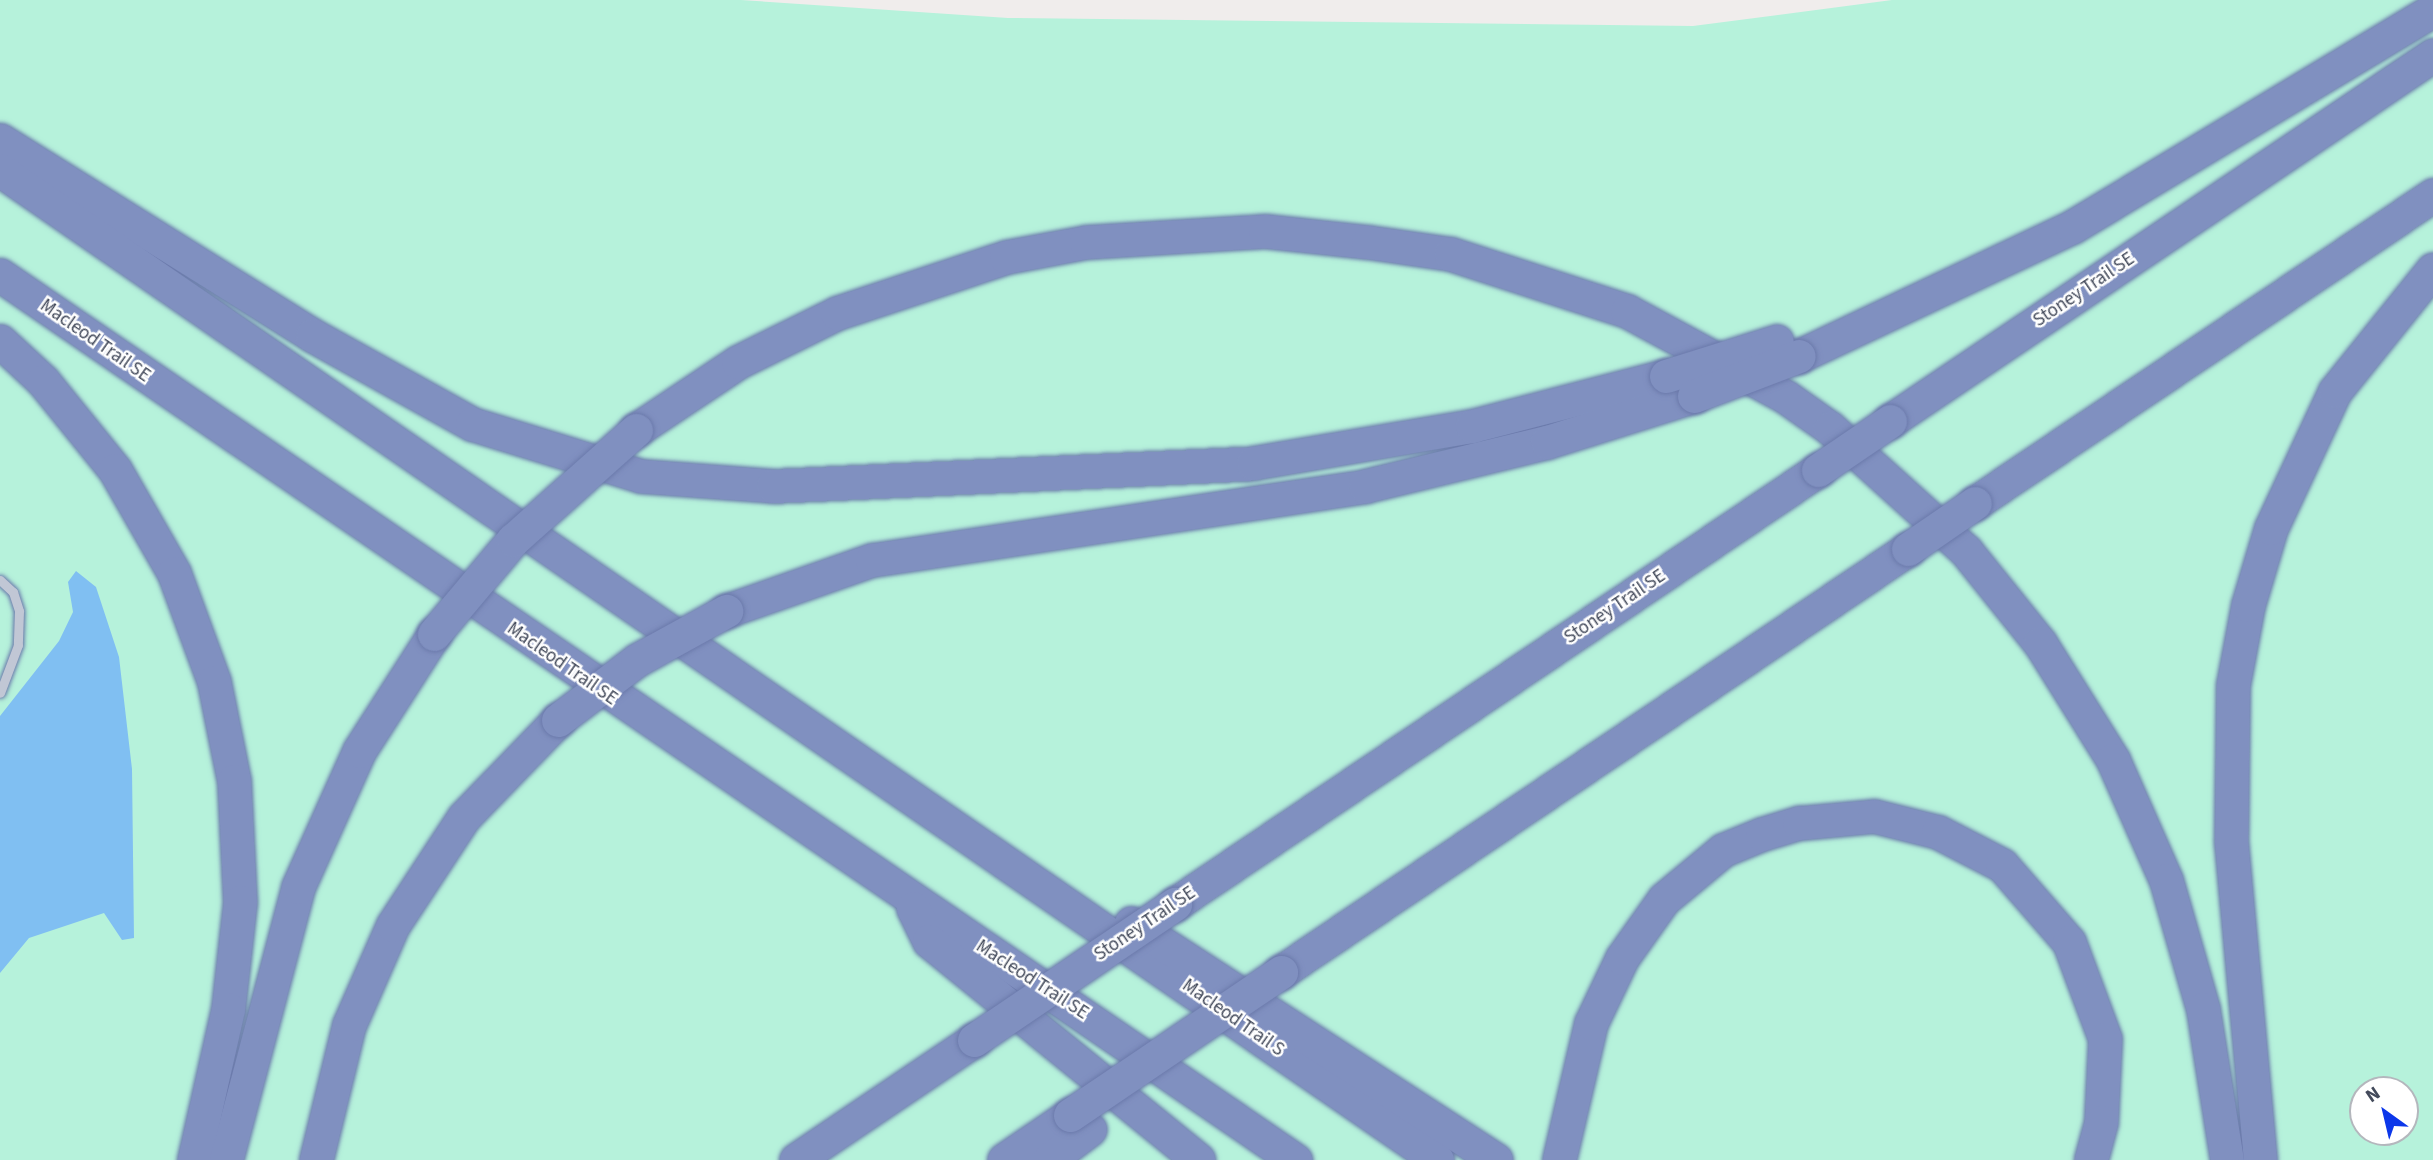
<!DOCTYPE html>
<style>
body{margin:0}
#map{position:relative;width:2433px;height:1160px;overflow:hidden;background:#f0edec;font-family:"Source Sans 3",sans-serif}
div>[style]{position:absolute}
.green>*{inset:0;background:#b6f2db}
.water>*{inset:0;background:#80bff2}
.roads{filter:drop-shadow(0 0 2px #6b7aab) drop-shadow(0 0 2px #6b7aab)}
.lane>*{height:9px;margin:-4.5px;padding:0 4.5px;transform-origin:4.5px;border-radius:4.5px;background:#c1c7d5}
.highway>*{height:33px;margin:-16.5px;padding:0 16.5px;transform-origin:16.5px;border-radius:16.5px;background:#8090c0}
.bridges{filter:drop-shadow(0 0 2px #6b7aab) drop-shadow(0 0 2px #6b7aab)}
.highway-bridge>*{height:33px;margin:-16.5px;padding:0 16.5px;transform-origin:16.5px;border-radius:16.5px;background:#8090c0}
span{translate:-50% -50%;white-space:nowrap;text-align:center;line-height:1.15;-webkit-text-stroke:5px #fff;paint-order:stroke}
.street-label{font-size:19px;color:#434a5b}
.north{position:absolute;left:2349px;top:1076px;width:70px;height:70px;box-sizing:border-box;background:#fff;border:2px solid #b4b7bd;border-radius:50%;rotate:326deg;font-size:19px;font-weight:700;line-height:28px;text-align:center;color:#434a5b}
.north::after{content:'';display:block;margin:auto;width:24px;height:32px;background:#0c37ea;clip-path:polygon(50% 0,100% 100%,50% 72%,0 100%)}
</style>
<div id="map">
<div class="green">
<div style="clip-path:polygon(evenodd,0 0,741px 0,1008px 18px,1693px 26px,1892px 0,2433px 0,2433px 1160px,0 1160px,0 0,2363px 1090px,2405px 1090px,2405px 1132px,2363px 1132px,2363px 1090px)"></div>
</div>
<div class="water">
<div style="clip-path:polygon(76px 571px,96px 587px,119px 657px,132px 769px,134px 938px,122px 940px,104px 913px,29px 938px,0 973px,0 716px,59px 641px,73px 612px,68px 582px)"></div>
</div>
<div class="roads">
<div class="lane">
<div style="left:0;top:580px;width:18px;rotate:43deg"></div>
<div style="left:13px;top:592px;width:20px;rotate:72deg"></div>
<div style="left:19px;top:611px;width:34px;rotate:92deg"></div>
<div style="left:18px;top:645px;width:51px;rotate:110.6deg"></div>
</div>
<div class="highway">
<div style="left:0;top:140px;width:368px;rotate:32deg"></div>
<div style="left:312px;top:335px;width:183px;rotate:29.1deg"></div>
<div style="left:472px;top:424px;width:177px;rotate:17.1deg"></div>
<div style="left:641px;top:476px;width:132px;rotate:4.3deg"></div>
<div style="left:773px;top:486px;width:481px;rotate:-2.7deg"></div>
<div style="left:1253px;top:463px;width:222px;rotate:-9.6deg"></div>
<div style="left:1472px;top:426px;width:200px;rotate:-14.5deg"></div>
<div style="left:0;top:170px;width:1745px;rotate:34.56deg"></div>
<div style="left:0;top:275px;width:1569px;rotate:34.35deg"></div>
<div style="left:0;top:341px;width:59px;rotate:42.9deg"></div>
<div style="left:43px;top:381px;width:114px;rotate:51deg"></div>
<div style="left:115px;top:470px;width:119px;rotate:60.2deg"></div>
<div style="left:174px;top:573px;width:116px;rotate:69.8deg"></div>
<div style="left:214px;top:682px;width:101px;rotate:78.6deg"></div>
<div style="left:234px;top:781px;width:121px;rotate:87.2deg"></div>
<div style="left:240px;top:902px;width:108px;rotate:96.4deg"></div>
<div style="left:228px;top:1009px;width:155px;rotate:102.7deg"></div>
<div style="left:1799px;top:356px;width:302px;rotate:-25.3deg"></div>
<div style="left:2072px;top:227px;width:421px;rotate:-31deg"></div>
<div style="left:1890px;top:421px;width:655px;rotate:-33.98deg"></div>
<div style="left:636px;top:430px;width:123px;rotate:-33.7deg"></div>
<div style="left:738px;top:362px;width:110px;rotate:-26.3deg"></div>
<div style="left:837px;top:313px;width:178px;rotate:-18.3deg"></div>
<div style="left:1006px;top:257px;width:81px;rotate:-10.6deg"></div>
<div style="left:1086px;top:242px;width:179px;rotate:-3.5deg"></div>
<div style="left:1265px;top:231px;width:104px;rotate:6.1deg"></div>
<div style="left:1368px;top:242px;width:84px;rotate:8.2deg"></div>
<div style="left:1451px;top:254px;width:185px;rotate:17.9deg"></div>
<div style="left:1627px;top:311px;width:181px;rotate:28.4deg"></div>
<div style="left:1786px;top:397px;width:54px;rotate:35.2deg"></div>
<div style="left:1830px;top:428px;width:183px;rotate:42.1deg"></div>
<div style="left:1966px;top:551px;width:118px;rotate:51.2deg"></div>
<div style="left:2040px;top:643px;width:138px;rotate:58deg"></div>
<div style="left:2113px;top:760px;width:131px;rotate:66.2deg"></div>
<div style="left:2166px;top:880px;width:134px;rotate:74deg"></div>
<div style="left:2203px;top:1009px;width:153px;rotate:81deg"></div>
<div style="left:1975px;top:503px;width:552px;rotate:-33.92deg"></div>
<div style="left:726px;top:611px;width:155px;rotate:-19.3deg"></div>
<div style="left:872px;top:560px;width:499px;rotate:-8.5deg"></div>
<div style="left:1365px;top:486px;width:187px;rotate:-13.6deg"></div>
<div style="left:1547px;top:442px;width:154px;rotate:-17.4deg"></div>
<div style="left:1175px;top:904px;width:776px;rotate:-34.02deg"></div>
<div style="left:913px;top:908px;width:37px;rotate:64deg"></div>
<div style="left:929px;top:941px;width:347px;rotate:39.1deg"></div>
<div style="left:1131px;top:923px;width:435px;rotate:33deg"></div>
<div style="left:1281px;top:972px;width:756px;rotate:-34.01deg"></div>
<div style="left:226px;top:1160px;width:282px;rotate:-75.2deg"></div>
<div style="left:298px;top:887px;width:149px;rotate:-65.8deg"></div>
<div style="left:359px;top:751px;width:139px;rotate:-57.3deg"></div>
<div style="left:316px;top:1160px;width:139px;rotate:-76.3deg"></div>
<div style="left:349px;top:1025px;width:109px;rotate:-66.3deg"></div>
<div style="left:393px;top:925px;width:129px;rotate:-56.7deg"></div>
<div style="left:464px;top:817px;width:135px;rotate:-45.9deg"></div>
<div style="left:796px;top:1160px;width:215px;rotate:-34deg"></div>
<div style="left:1004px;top:1160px;width:80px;rotate:-34.3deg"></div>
<div style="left:1049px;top:1160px;width:51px;rotate:-37.1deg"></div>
<div style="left:1559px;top:1160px;width:141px;rotate:-76.9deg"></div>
<div style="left:1591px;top:1023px;width:72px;rotate:-64.5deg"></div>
<div style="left:1622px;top:958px;width:72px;rotate:-54.6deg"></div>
<div style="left:1664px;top:899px;width:77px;rotate:-39.7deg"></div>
<div style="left:1723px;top:850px;width:42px;rotate:-22.3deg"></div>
<div style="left:1762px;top:834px;width:39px;rotate:-17deg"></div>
<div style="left:1799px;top:823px;width:75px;rotate:-5.3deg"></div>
<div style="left:1874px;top:816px;width:66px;rotate:14deg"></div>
<div style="left:1938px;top:832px;width:72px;rotate:27.3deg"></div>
<div style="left:2002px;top:865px;width:102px;rotate:49deg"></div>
<div style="left:2069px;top:942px;width:103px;rotate:69.6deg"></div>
<div style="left:2105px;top:1039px;width:83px;rotate:92.8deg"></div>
<div style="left:2101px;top:1122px;width:39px;rotate:105deg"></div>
<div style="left:2260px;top:1160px;width:320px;rotate:-95.2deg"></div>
<div style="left:2231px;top:841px;width:156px;rotate:-89.3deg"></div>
<div style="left:2233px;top:685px;width:81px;rotate:-79.4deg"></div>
<div style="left:2248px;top:605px;width:80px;rotate:-73.4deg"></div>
<div style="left:2271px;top:528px;width:151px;rotate:-65deg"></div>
<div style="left:2335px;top:391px;width:156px;rotate:-51.2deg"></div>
</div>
</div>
<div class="bridges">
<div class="highway-bridge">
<div style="left:1666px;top:376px;width:116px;rotate:-17.5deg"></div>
<div style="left:1694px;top:396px;width:112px;rotate:-20.9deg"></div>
<div style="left:1818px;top:470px;width:87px;rotate:-34.2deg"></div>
<div style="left:1908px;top:549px;width:81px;rotate:-34.5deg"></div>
<div style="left:434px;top:634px;width:123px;rotate:-50deg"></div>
<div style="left:513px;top:540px;width:165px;rotate:-41.8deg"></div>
<div style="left:558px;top:720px;width:99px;rotate:-37.2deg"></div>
<div style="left:637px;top:660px;width:102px;rotate:-28.8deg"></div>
<div style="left:974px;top:1040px;width:243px;rotate:-34.1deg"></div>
<div style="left:1070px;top:1115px;width:255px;rotate:-34.1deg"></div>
</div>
</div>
<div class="street-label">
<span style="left:2084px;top:290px;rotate:-34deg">Stoney Trail SE</span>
<span style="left:95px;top:341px;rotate:35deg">Macleod Trail SE</span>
<span style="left:1615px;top:607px;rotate:-34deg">Stoney Trail SE</span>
<span style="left:562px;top:664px;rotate:35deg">Macleod Trail SE</span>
<span style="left:1145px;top:924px;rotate:-34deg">Stoney Trail SE</span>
<span style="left:1032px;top:980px;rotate:33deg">Macleod Trail SE</span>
<span style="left:1233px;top:1018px;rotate:35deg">Macleod Trail S</span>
</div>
<div class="north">N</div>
</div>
